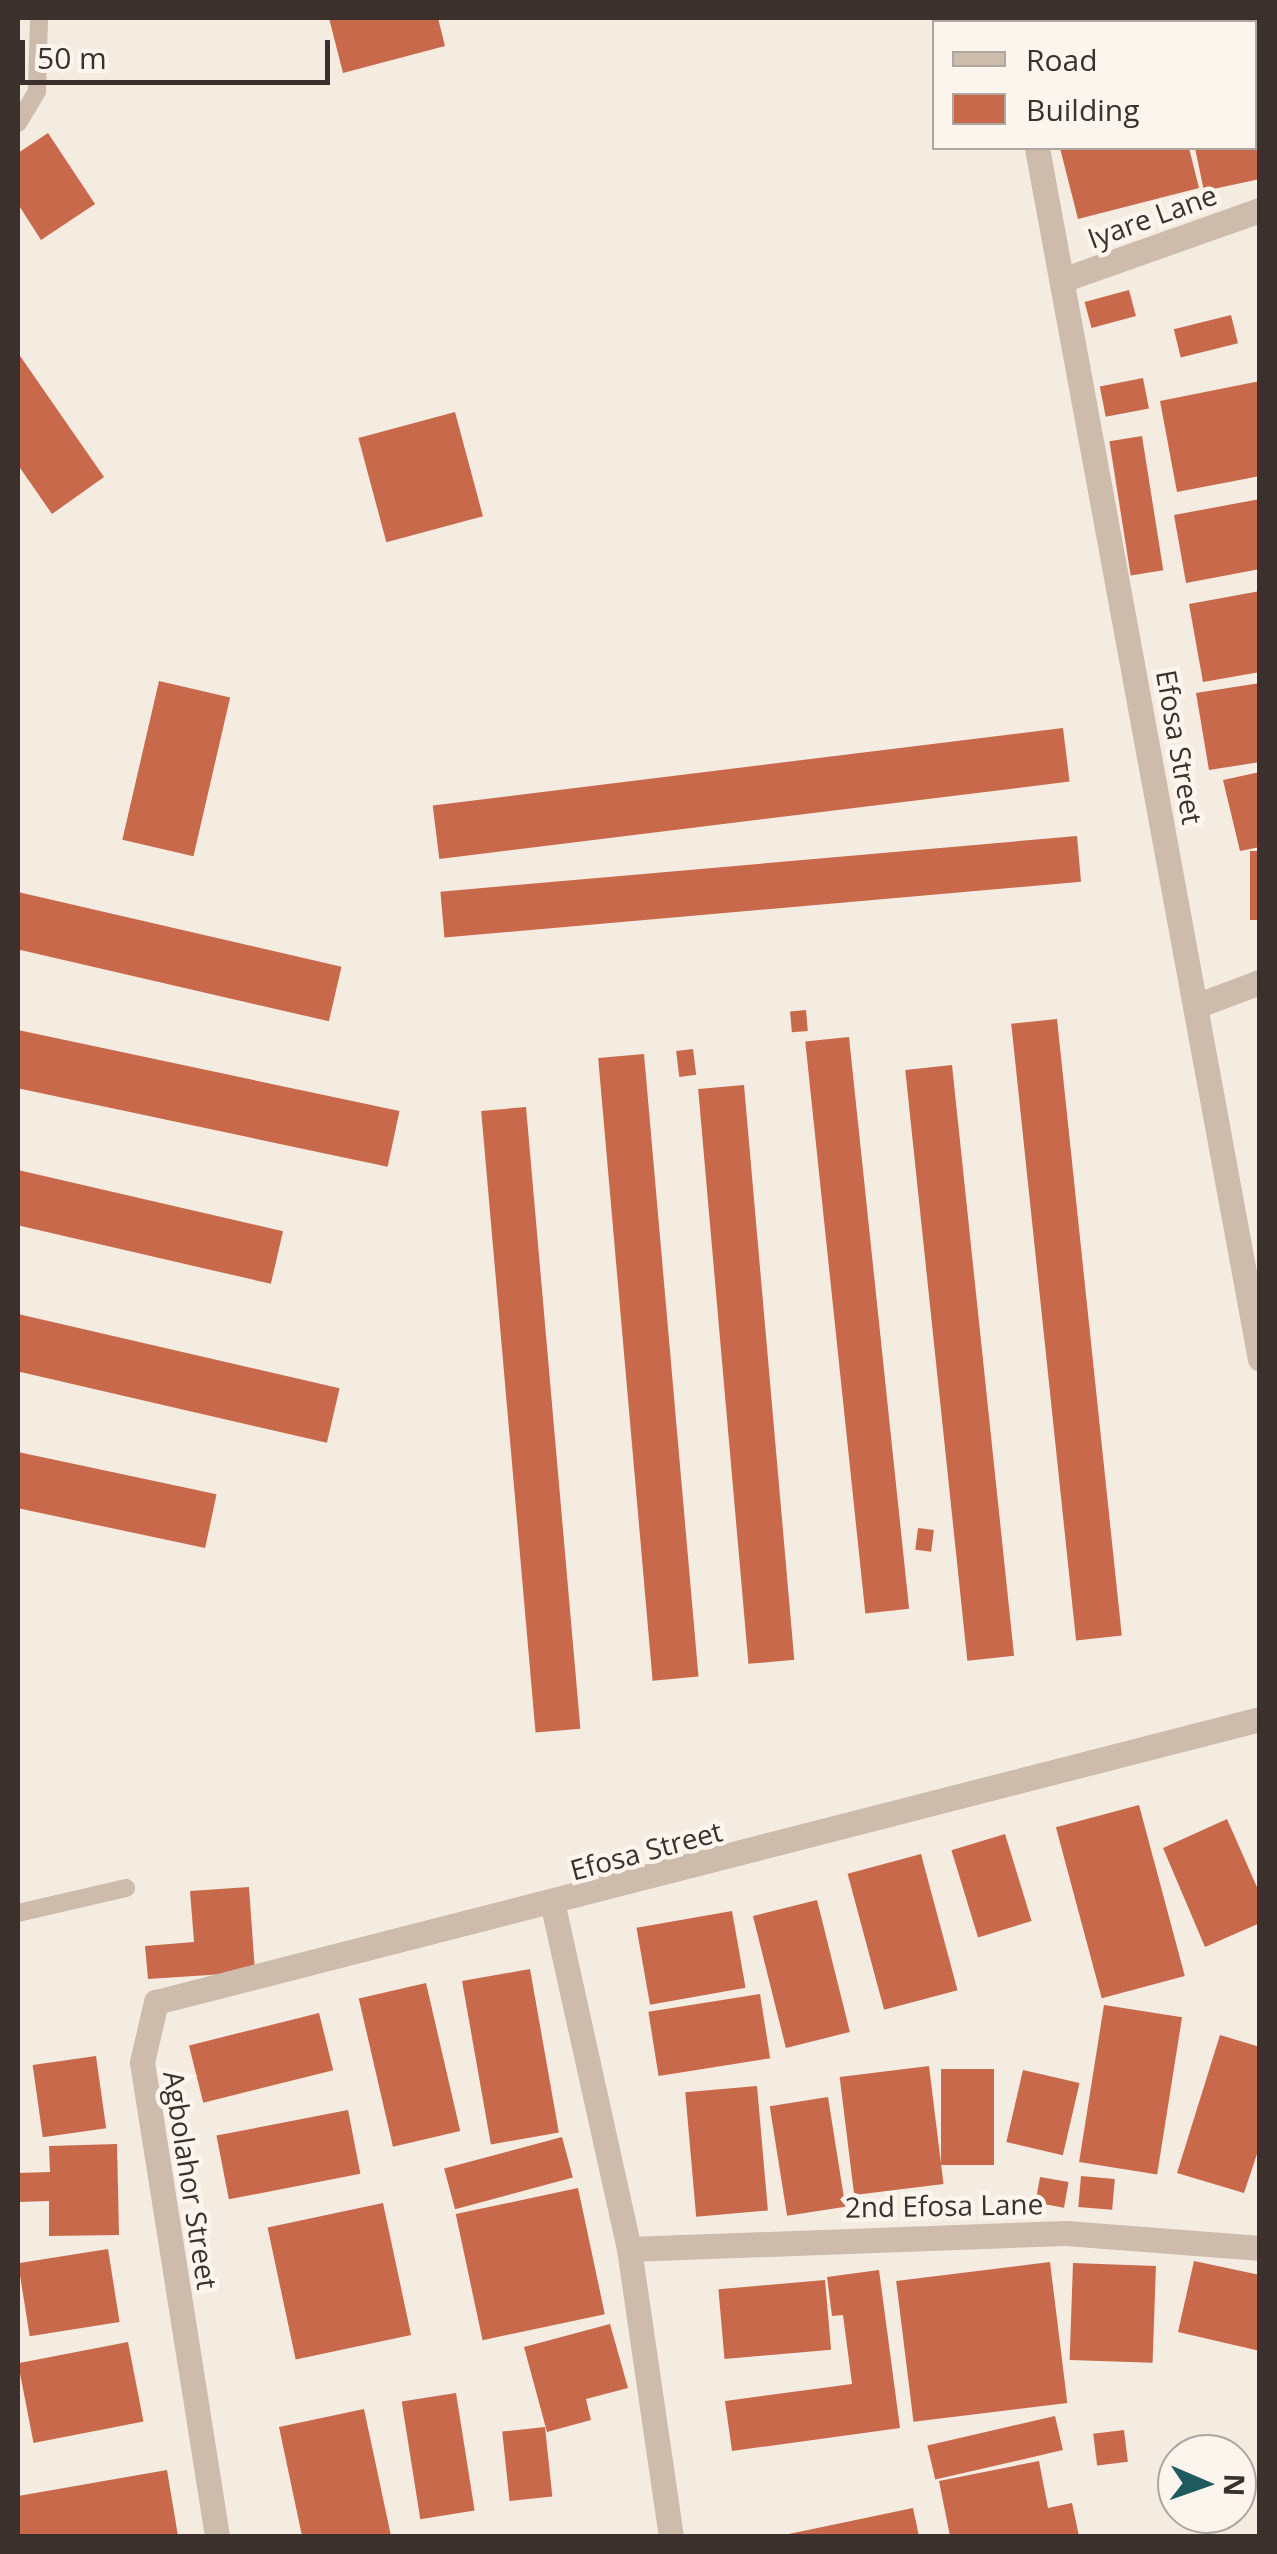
<!DOCTYPE html>
<style>
body{margin:0}
#map{position:relative;width:1277px;height:2554px;overflow:hidden;background:#f4ebe1;font-family:"Open Sans",sans-serif}
div>[style]{position:absolute}
.building>*{inset:0;background:#c8694b;transform-origin:0 0}
.lane>*{height:18px;margin:-9px;padding:0 9px;transform-origin:9px;border-radius:9px;background:#cdbbac}
.street>*{height:25px;margin:-12.5px;padding:0 12.5px;transform-origin:12.5px;border-radius:12.5px;background:#cdbbac}
span{translate:-50% -50%;white-space:nowrap;text-align:center;line-height:1.15;-webkit-text-stroke:9px #fbf5ee;paint-order:stroke}
.street-label{font-size:28px;color:#3b302b}
.frame{position:absolute;inset:0;border:20px solid #3b302b;pointer-events:none}
.legend{position:absolute;left:932px;top:20px;width:325px;height:130px;box-sizing:border-box;background:#fbf5ee;border:2px solid #aea6a0;margin:0;padding:12px 18px;list-style:none;font-size:30px;color:#3b302b}
.legend li{display:flex;align-items:center;gap:20px;height:50px}
.legend b{width:50px;border:2px solid #aea6a0}
.north{position:absolute;left:1157px;top:2434px;width:100px;height:100px;box-sizing:border-box;background:#fbf5ee;border:2px solid #aea6a0;border-radius:50%;rotate:92deg;font-size:28px;font-weight:700;line-height:40px;text-align:center;color:#3b302b}
.north::after{content:'';display:block;margin:auto;width:35px;height:45px;background:#1f5a5e;clip-path:polygon(50% 0,100% 100%,50% 72%,0 100%)}
.scale{position:absolute;left:20px;top:40px;width:310px;height:45px;box-sizing:border-box;border:5px solid #3b302b;border-top:0;padding-left:12px;font-size:30px;line-height:35px;white-space:nowrap;color:#3b302b;-webkit-text-stroke:8px #fbf5ee;paint-order:stroke}
</style>
<div id="map">
<div class="building">
<div style="clip-path:polygon(329px 18px,438px 18px,445px 46px,343px 73px)"></div>
<div style="clip-path:polygon(1256px 87px,1260px 179px,1204px 191px,1195px 148px,1254px 148px)"></div>
<div style="clip-path:polygon(48px 133px,95px 204px,41px 240px,18px 204px,18px 153px)"></div>
<div style="clip-path:polygon(1060px 148px,1189px 148px,1199px 188px,1078px 219px)"></div>
<div style="left:1129px;top:290px;width:27px;height:46px;rotate:75deg"></div>
<div style="left:1231px;top:315px;width:29px;height:59px;rotate:76deg"></div>
<div style="clip-path:polygon(18px 353px,104px 477px,52px 514px,18px 465px)"></div>
<div style="left:1143px;top:378px;width:31px;height:44px;rotate:79deg"></div>
<div style="clip-path:polygon(1260px 381px,1260px 476px,1177px 492px,1160px 401px)"></div>
<div style="left:455px;top:412px;width:108px;height:100px;rotate:75deg"></div>
<div style="left:1142px;top:436px;width:136px;height:33px;rotate:81deg"></div>
<div style="clip-path:polygon(1260px 499px,1260px 569px,1186px 583px,1174px 515px)"></div>
<div style="clip-path:polygon(1260px 591px,1260px 672px,1203px 682px,1189px 604px)"></div>
<div style="left:159px;top:681px;width:73px;height:163px;rotate:13deg"></div>
<div style="clip-path:polygon(1260px 683px,1260px 762px,1209px 770px,1196px 693px)"></div>
<div style="left:1063px;top:728px;width:54px;height:635px;rotate:83deg"></div>
<div style="clip-path:polygon(1260px 772px,1260px 847px,1240px 851px,1223px 780px)"></div>
<div style="left:1077px;top:836px;width:46px;height:639px;rotate:85deg"></div>
<div style="left:1250px;top:851px;width:10px;height:69px"></div>
<div style="left:18px;top:892px;width:332px;height:56px;rotate:13deg"></div>
<div style="left:806px;top:1010px;width:21px;height:16px;rotate:85deg"></div>
<div style="left:1057px;top:1019px;width:620px;height:46px;rotate:84deg"></div>
<div style="left:18px;top:1030px;width:390px;height:57px;rotate:12deg"></div>
<div style="left:849px;top:1037px;width:575px;height:44px;rotate:84deg"></div>
<div style="left:693px;top:1049px;width:26px;height:17px;rotate:83deg"></div>
<div style="left:644px;top:1054px;width:625px;height:46px;rotate:85deg"></div>
<div style="left:952px;top:1065px;width:594px;height:47px;rotate:84deg"></div>
<div style="left:744px;top:1085px;width:577px;height:46px;rotate:85deg"></div>
<div style="left:526px;top:1107px;width:624px;height:45px;rotate:85deg"></div>
<div style="left:18px;top:1170px;width:272px;height:54px;rotate:13deg"></div>
<div style="left:18px;top:1314px;width:330px;height:56px;rotate:13deg"></div>
<div style="left:18px;top:1452px;width:203px;height:55px;rotate:12deg"></div>
<div style="left:918px;top:1528px;width:16px;height:22px;rotate:7deg"></div>
<div style="left:1139px;top:1805px;width:177px;height:86px;rotate:75deg"></div>
<div style="clip-path:polygon(1227px 1819px,1260px 1894px,1260px 1923px,1205px 1947px,1163px 1848px)"></div>
<div style="left:1005px;top:1834px;width:91px;height:56px;rotate:73deg"></div>
<div style="left:921px;top:1854px;width:141px;height:76px;rotate:75deg"></div>
<div style="clip-path:polygon(249px 1887px,255px 1972px,148px 1979px,145px 1946px,194px 1942px,190px 1891px)"></div>
<div style="left:817px;top:1900px;width:136px;height:66px;rotate:76deg"></div>
<div style="left:732px;top:1911px;width:78px;height:97px;rotate:80deg"></div>
<div style="left:530px;top:1969px;width:166px;height:69px;rotate:80deg"></div>
<div style="left:426px;top:1983px;width:152px;height:69px;rotate:77deg"></div>
<div style="left:760px;top:1994px;width:65px;height:113px;rotate:81deg"></div>
<div style="left:1104px;top:2005px;width:79px;height:159px;rotate:9deg"></div>
<div style="left:319px;top:2013px;width:59px;height:134px;rotate:76deg"></div>
<div style="clip-path:polygon(1220px 2035px,1260px 2047px,1260px 2145px,1244px 2193px,1177px 2173px)"></div>
<div style="left:96px;top:2056px;width:73px;height:64px;rotate:82deg"></div>
<div style="left:929px;top:2066px;width:119px;height:90px;rotate:83deg"></div>
<div style="left:941px;top:2069px;width:53px;height:96px"></div>
<div style="left:1023px;top:2070px;width:58px;height:74px;rotate:13deg"></div>
<div style="left:757px;top:2086px;width:125px;height:72px;rotate:85deg"></div>
<div style="left:828px;top:2097px;width:111px;height:59px;rotate:81deg"></div>
<div style="left:348px;top:2110px;width:65px;height:134px;rotate:79deg"></div>
<div style="left:562px;top:2137px;width:42px;height:122px;rotate:75deg"></div>
<div style="clip-path:polygon(117px 2144px,119px 2235px,49px 2236px,49px 2201px,18px 2202px,18px 2173px,50px 2172px,49px 2146px)"></div>
<div style="left:1081px;top:2176px;width:34px;height:31px;rotate:5deg"></div>
<div style="left:1040px;top:2177px;width:29px;height:26px;rotate:10deg"></div>
<div style="left:578px;top:2188px;width:129px;height:125px;rotate:78deg"></div>
<div style="left:383px;top:2203px;width:135px;height:118px;rotate:78deg"></div>
<div style="left:108px;top:2249px;width:74px;height:91px;rotate:81deg"></div>
<div style="clip-path:polygon(1194px 2261px,1260px 2275px,1260px 2351px,1178px 2332px)"></div>
<div style="left:1050px;top:2262px;width:142px;height:155px;rotate:83deg"></div>
<div style="left:1073px;top:2263px;width:83px;height:97px;rotate:2deg"></div>
<div style="clip-path:polygon(879px 2270px,900px 2428px,732px 2451px,725px 2401px,852px 2384px,843px 2315px,832px 2316px,827px 2277px)"></div>
<div style="left:825px;top:2280px;width:70px;height:107px;rotate:85deg"></div>
<div style="clip-path:polygon(610px 2324px,628px 2388px,586px 2399px,591px 2420px,547px 2432px,524px 2347px)"></div>
<div style="left:128px;top:2342px;width:81px;height:112px;rotate:79deg"></div>
<div style="left:456px;top:2393px;width:119px;height:55px;rotate:81deg"></div>
<div style="clip-path:polygon(364px 2409px,391px 2536px,302px 2536px,279px 2427px)"></div>
<div style="left:1055px;top:2416px;width:35px;height:131px;rotate:77deg"></div>
<div style="left:545px;top:2427px;width:70px;height:43px;rotate:84deg"></div>
<div style="left:1124px;top:2430px;width:32px;height:31px;rotate:83deg"></div>
<div style="clip-path:polygon(1039px 2461px,1048px 2508px,1072px 2503px,1079px 2536px,950px 2536px,939px 2481px)"></div>
<div style="clip-path:polygon(167px 2470px,178px 2536px,18px 2536px,18px 2496px)"></div>
<div style="clip-path:polygon(913px 2508px,919px 2536px,784px 2536px,784px 2535px)"></div>
</div>
<div class="lane">
<div style="left:18px;top:123px;width:37px;rotate:-59deg"></div>
<div style="left:37px;top:91px;width:73px;rotate:-88.4deg"></div>
<div style="left:18px;top:1913px;width:111px;rotate:-13deg"></div>
</div>
<div class="street">
<div style="left:1009px;top:18px;width:4px;rotate:76deg"></div>
<div style="left:1037px;top:148px;width:1231px;rotate:79.57deg"></div>
<div style="left:1065px;top:279px;width:207px;rotate:-19.5deg"></div>
<div style="left:1196px;top:1006px;width:68px;rotate:-20.6deg"></div>
<div style="left:553px;top:1906px;width:351px;rotate:77.5deg"></div>
<div style="left:629px;top:2249px;width:290px;rotate:81.7deg"></div>
<div style="left:629px;top:2249px;width:437px;rotate:-2.1deg"></div>
<div style="left:1066px;top:2233px;width:195px;rotate:4.4deg"></div>
<div style="left:217px;top:2536px;width:480px;rotate:-99deg"></div>
<div style="left:142px;top:2062px;width:62px;rotate:-76.9deg"></div>
<div style="left:156px;top:2002px;width:1140px;rotate:-14.38deg"></div>
</div>
<div class="street-label">
<span style="left:1152px;top:216px;rotate:-20deg">Iyare Lane</span>
<span style="left:1180px;top:747px;rotate:80deg">Efosa Street</span>
<span style="left:646px;top:1850px;rotate:-15deg">Efosa Street</span>
<span style="left:191px;top:2180px;rotate:81deg">Agbolahor Street</span>
<span style="left:944px;top:2205px;rotate:-1deg">2nd Efosa Lane</span>
</div>
<div class="frame"></div>
<ul class="legend">
<li><b style="height:12px;background:#cdbbac"></b>Road</li>
<li><b style="height:28px;background:#c8694b"></b>Building</li>
</ul>
<div class="north">N</div>
<div class="scale">50 m</div>
</div>
